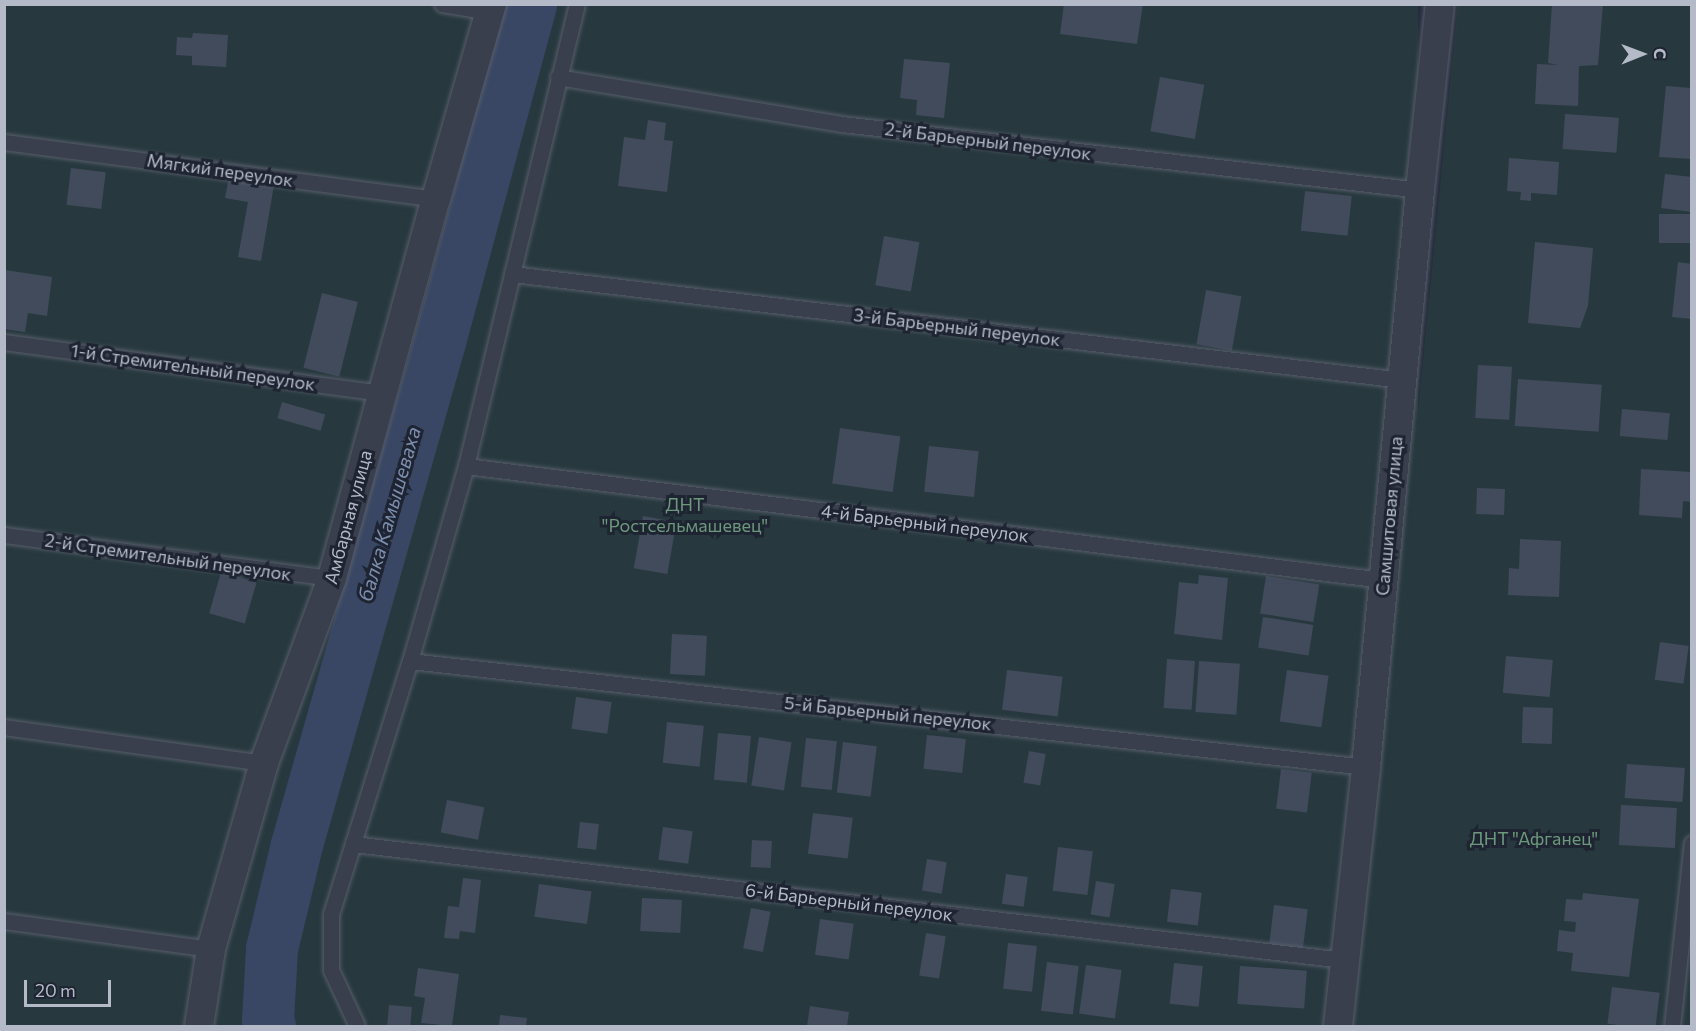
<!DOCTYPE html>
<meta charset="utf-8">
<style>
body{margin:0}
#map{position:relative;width:1696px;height:1031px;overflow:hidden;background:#252d3d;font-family:Commissioner,sans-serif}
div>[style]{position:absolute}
.green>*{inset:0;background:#27393e;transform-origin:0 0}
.river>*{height:52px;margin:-26px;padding:0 26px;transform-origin:26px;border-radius:26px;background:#394764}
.building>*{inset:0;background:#414b5c;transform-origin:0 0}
.roads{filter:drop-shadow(0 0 2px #575d6b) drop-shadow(0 0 2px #575d6b)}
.lane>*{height:15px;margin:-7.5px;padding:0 7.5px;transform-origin:7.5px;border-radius:7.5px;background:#393f4d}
.street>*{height:28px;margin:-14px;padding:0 14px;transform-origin:14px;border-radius:14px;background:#393f4d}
span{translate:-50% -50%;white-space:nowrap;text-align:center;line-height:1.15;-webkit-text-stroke:6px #1e2432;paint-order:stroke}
.street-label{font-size:18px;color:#b5bac8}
.park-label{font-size:18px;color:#6c997b}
.water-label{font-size:20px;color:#7d8eaf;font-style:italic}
.frame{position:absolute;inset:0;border:6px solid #b5bac8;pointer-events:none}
.north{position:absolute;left:1612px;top:24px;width:60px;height:60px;-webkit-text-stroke:4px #1e2432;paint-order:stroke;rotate:89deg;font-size:16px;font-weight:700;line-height:24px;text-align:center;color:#b5bac8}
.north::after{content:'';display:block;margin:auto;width:21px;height:27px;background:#b5bac8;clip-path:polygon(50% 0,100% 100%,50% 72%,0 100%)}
.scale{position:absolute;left:24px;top:980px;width:87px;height:27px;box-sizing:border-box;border:3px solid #b5bac8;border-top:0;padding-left:8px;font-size:18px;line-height:21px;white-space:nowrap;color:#b5bac8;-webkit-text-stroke:4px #1e2432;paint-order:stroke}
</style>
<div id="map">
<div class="green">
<div style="left:5px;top:5px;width:1413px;height:1021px"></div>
<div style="clip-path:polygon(1458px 5px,1691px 5px,1691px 1026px,1358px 1026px)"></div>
</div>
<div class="river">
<div style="left:270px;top:1026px;width:5px;rotate:-112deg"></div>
<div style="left:268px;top:1021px;width:72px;rotate:-86.8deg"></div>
<div style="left:272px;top:949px;width:107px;rotate:-76.5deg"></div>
<div style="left:297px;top:845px;width:523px;rotate:-74.13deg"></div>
<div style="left:440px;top:342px;width:350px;rotate:-74.9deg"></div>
</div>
<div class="building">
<div style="clip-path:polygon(1064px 4px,1143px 4px,1137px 44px,1060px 34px)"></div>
<div style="clip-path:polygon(1552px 4px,1603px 4px,1598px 65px,1579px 66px,1578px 106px,1535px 104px,1537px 64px,1558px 65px,1548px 63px)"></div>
<div style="clip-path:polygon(193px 33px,228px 35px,226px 67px,192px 65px,192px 56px,176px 55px,177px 37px,192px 38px)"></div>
<div style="clip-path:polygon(904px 59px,950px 63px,944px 118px,916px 115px,917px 100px,900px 98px)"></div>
<div style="left:1160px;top:77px;width:45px;height:55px;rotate:10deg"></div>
<div style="clip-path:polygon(1666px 86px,1692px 88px,1692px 159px,1659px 157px)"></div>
<div style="left:1565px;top:114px;width:54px;height:35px;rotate:4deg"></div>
<div style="clip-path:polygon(648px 120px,666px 123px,664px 140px,673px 141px,667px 192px,618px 186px,624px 137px,645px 140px)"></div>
<div style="clip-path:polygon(1509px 158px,1559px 162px,1557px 195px,1531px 193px,1531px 201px,1520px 200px,1521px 192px,1507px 191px)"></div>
<div style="left:71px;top:168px;width:35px;height:37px;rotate:7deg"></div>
<div style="clip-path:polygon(1665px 174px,1692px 177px,1692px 212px,1661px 208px)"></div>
<div style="clip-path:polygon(229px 177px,274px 185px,261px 261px,238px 257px,248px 202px,225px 198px)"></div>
<div style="left:1305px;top:191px;width:47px;height:40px;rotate:6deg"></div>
<div style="left:1659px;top:214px;width:33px;height:29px"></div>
<div style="left:884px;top:236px;width:36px;height:50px;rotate:10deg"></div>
<div style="clip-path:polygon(1535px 242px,1593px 248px,1588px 306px,1580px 328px,1528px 323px)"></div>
<div style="clip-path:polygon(1678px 262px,1692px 264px,1692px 319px,1672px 317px)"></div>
<div style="clip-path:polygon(5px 270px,52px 277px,47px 316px,28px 313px,25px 332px,4px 329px)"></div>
<div style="left:1206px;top:290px;width:36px;height:55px;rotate:10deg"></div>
<div style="left:322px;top:293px;width:37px;height:77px;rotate:14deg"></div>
<div style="left:1478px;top:365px;width:34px;height:53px;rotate:3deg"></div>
<div style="left:1518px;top:379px;width:84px;height:47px;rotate:4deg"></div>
<div style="left:282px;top:402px;width:45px;height:17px;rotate:16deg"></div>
<div style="left:1622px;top:409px;width:48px;height:27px;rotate:5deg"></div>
<div style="left:840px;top:428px;width:61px;height:56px;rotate:8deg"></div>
<div style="left:929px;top:446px;width:50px;height:46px;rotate:6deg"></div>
<div style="clip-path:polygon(1641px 469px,1692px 472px,1692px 502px,1683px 501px,1682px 518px,1639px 515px)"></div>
<div style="left:1477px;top:488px;width:28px;height:26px;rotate:2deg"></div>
<div style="left:643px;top:516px;width:34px;height:53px;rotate:10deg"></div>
<div style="clip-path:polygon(1520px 539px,1561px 541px,1559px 597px,1508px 595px,1509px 568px,1519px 569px)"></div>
<div style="left:221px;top:572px;width:37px;height:43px;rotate:16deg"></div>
<div style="clip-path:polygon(1199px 575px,1228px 578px,1222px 640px,1174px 634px,1179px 582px,1198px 584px)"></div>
<div style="left:1266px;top:576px;width:54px;height:38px;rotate:9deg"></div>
<div style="left:1263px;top:617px;width:51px;height:31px;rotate:9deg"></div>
<div style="left:672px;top:634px;width:35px;height:40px;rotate:3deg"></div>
<div style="left:1660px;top:642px;width:29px;height:38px;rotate:8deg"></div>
<div style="left:1506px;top:656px;width:47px;height:37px;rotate:5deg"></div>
<div style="left:1167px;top:659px;width:28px;height:49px;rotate:4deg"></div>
<div style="left:1199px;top:661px;width:41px;height:51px;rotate:4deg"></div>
<div style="left:1007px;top:670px;width:56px;height:40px;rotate:7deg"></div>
<div style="left:1287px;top:670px;width:42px;height:52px;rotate:8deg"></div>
<div style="left:576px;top:697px;width:36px;height:32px;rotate:8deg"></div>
<div style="left:1523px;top:707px;width:30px;height:36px;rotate:2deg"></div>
<div style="left:667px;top:722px;width:37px;height:41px;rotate:6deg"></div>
<div style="left:718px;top:733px;width:33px;height:47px;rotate:5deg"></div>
<div style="left:927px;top:735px;width:39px;height:34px;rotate:6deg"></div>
<div style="left:759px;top:737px;width:33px;height:49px;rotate:9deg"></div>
<div style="left:806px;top:738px;width:31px;height:49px;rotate:6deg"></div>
<div style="left:843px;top:742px;width:34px;height:51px;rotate:7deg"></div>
<div style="left:1029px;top:751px;width:17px;height:32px;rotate:10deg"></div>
<div style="left:1627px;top:764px;width:58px;height:34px;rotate:4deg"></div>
<div style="left:1281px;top:769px;width:31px;height:40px;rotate:7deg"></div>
<div style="left:447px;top:800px;width:38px;height:33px;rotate:11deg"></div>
<div style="left:1621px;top:805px;width:56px;height:40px;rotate:3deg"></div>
<div style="left:813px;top:813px;width:40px;height:41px;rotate:7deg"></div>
<div style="left:580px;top:822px;width:19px;height:26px;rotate:6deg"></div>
<div style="left:663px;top:827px;width:30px;height:33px;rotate:8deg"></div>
<div style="left:752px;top:840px;width:20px;height:27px;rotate:3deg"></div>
<div style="left:1058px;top:847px;width:35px;height:44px;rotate:7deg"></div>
<div style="left:927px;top:859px;width:20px;height:32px;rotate:9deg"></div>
<div style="left:1006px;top:874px;width:22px;height:30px;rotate:8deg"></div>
<div style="clip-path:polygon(463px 878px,481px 880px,475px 933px,460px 931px,459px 939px,444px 938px,448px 906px,459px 907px)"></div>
<div style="left:1096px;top:881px;width:19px;height:34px;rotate:9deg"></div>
<div style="left:539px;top:884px;width:53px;height:33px;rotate:8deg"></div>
<div style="left:1171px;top:889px;width:31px;height:33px;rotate:7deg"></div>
<div style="clip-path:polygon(1583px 893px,1639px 899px,1629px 977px,1571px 971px,1573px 953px,1557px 951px,1559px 930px,1575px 932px,1576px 922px,1564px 921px,1566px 899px,1582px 900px)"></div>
<div style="left:642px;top:898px;width:40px;height:33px;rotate:3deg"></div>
<div style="left:1274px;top:905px;width:34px;height:40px;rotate:7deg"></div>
<div style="left:751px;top:908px;width:20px;height:41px;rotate:11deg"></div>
<div style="left:820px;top:919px;width:34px;height:36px;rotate:8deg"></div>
<div style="left:926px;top:933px;width:20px;height:43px;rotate:9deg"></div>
<div style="left:1008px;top:943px;width:29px;height:46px;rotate:6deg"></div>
<div style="left:1047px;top:962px;width:32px;height:49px;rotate:7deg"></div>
<div style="left:1174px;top:963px;width:29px;height:41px;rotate:6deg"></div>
<div style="left:1086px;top:965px;width:36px;height:49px;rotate:8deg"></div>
<div style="left:1240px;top:966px;width:67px;height:38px;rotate:4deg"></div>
<div style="clip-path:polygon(418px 968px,459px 974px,452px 1026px,421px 1023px,425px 998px,414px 996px)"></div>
<div style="left:1612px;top:987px;width:48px;height:37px;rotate:7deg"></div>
<div style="left:389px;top:1005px;width:23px;height:21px;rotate:5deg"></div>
<div style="clip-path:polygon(810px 1006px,849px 1012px,847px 1026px,807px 1026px)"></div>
<div style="clip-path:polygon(500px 1015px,527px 1018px,526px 1026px,499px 1026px)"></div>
</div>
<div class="roads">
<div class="lane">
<div style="left:442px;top:4px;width:49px;rotate:9.5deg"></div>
<div style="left:558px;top:77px;width:288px;rotate:9.4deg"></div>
<div style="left:842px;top:124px;width:582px;rotate:6.51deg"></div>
<div style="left:4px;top:142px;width:436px;rotate:7.5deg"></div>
<div style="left:512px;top:274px;width:896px;rotate:6.79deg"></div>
<div style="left:4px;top:342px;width:381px;rotate:7.7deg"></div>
<div style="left:466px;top:466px;width:924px;rotate:7.09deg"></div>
<div style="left:4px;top:535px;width:331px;rotate:7.5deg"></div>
<div style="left:410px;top:661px;width:962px;rotate:6.33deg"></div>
<div style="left:4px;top:727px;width:262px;rotate:7.9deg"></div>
<div style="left:353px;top:844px;width:998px;rotate:6.68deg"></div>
<div style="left:4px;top:921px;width:209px;rotate:7.7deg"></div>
<div style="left:357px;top:1026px;width:62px;rotate:-114.9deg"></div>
<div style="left:331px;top:970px;width:56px;rotate:-90deg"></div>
<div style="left:331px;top:914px;width:265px;rotate:-72.7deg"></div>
<div style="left:410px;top:661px;width:203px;rotate:-74deg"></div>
<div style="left:466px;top:466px;width:475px;rotate:-76.5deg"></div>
<div style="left:1672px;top:1026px;width:184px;rotate:-83.8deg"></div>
</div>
<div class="street">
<div style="left:199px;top:1026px;width:78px;rotate:-81.1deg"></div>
<div style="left:211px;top:949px;width:193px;rotate:-74.1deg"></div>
<div style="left:264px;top:763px;width:197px;rotate:-69.8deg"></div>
<div style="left:332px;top:578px;width:393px;rotate:-74.7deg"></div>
<div style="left:436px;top:199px;width:203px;rotate:-74deg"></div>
<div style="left:1338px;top:1026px;width:261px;rotate:-83.8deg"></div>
<div style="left:1366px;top:767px;width:580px;rotate:-84.65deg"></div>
<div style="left:1420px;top:190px;width:187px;rotate:-83.9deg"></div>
</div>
</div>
<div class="street-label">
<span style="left:988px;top:141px;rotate:7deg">2-й Барьерный переулок</span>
<span style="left:220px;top:170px;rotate:8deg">Мягкий переулок</span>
<span style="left:957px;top:327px;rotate:7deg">3-й Барьерный переулок</span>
<span style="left:193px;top:367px;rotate:8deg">1-й Стремительный переулок</span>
<span style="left:1389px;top:516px;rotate:-85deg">Самшитовая улица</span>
<span style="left:348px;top:517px;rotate:-75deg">Амбарная улица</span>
<span style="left:925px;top:523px;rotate:7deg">4-й Барьерный переулок</span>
<span style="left:168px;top:557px;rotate:8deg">2-й Стремительный переулок</span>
<span style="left:888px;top:713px;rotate:6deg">5-й Барьерный переулок</span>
<span style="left:849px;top:902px;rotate:7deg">6-й Барьерный переулок</span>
</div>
<div class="park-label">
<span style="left:685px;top:515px">ДНТ<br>"Ростсельмашевец"</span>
<span style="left:1534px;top:838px">ДНТ "Афганец"</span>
</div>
<div class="water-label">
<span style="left:389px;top:514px;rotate:-74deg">балка Камышеваха</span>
</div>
<div class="frame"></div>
<div class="north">С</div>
<div class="scale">20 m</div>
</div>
